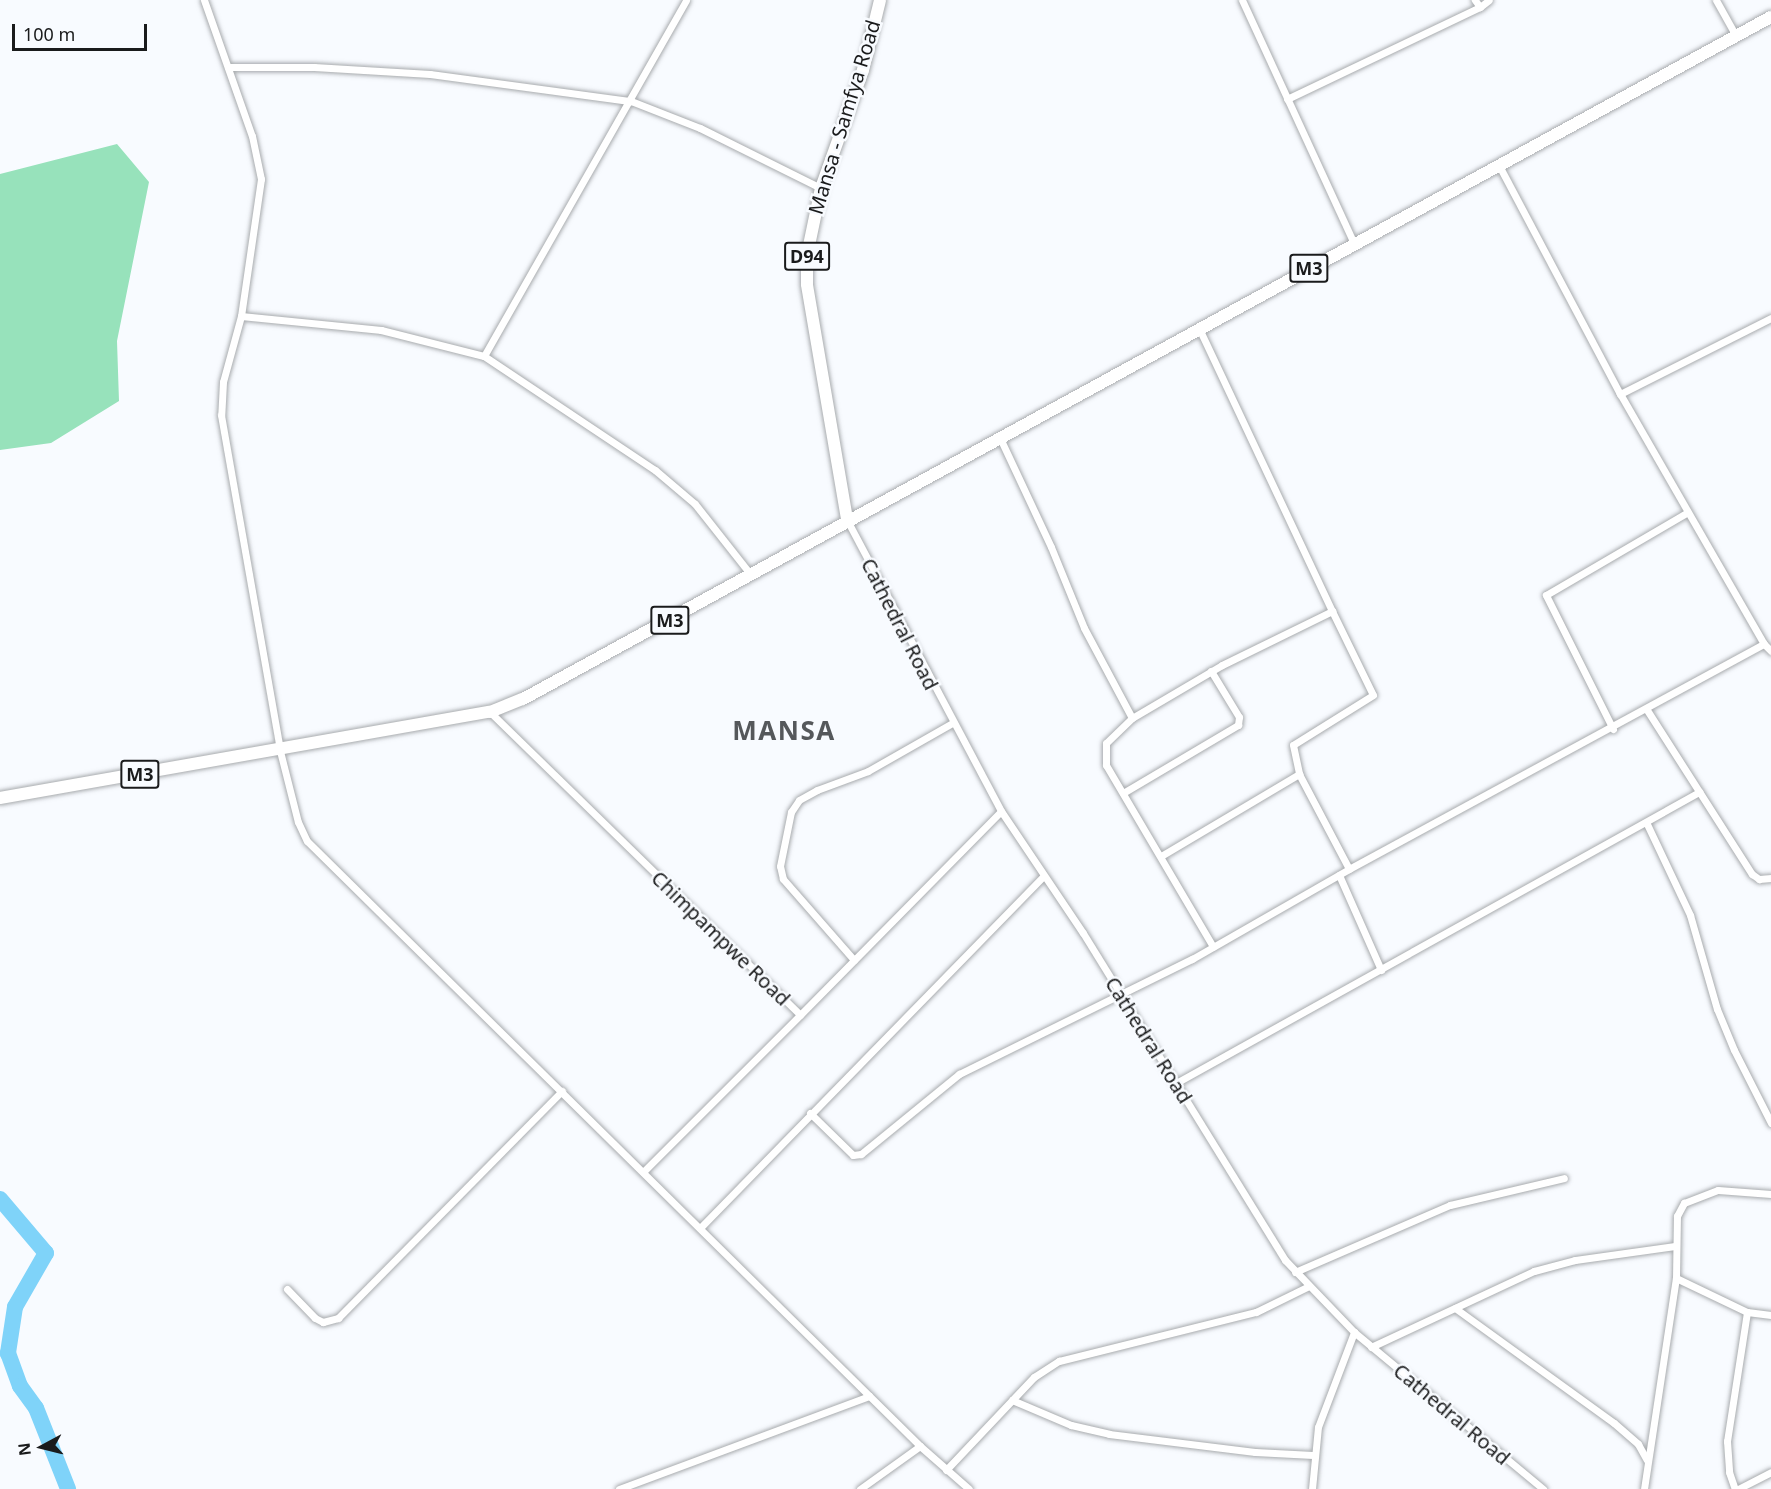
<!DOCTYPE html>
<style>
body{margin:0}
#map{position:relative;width:1771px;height:1489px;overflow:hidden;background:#f8fbff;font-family:"Noto Sans",sans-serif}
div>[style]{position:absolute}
.green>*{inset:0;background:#97e2bb}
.river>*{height:16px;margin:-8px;padding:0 8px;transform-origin:8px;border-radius:8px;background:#7fd3f9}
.roads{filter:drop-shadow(0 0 2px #a8abae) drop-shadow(0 0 2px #a8abae)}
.street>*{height:7px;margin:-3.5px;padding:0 3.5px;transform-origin:3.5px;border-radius:3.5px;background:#fff}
.primary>*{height:12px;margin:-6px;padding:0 6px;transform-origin:6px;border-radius:6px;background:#fff}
span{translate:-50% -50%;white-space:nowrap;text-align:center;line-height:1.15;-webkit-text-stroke:5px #f8fbff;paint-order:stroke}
.shield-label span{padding:2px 4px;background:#f8fbff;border:2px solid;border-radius:4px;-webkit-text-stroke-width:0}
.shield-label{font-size:18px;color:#1a1b1c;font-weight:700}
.street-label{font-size:20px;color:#1a1b1c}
.district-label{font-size:26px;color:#55585b;font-weight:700;letter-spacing:1.5px}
.north{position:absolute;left:12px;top:1417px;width:60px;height:60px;-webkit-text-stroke:4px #f8fbff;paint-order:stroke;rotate:263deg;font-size:16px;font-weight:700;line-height:24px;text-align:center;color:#1a1b1c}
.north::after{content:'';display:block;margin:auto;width:21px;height:27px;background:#1a1b1c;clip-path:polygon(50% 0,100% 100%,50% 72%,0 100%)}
.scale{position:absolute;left:12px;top:24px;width:135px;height:27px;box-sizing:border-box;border:3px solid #1a1b1c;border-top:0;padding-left:8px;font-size:18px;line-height:21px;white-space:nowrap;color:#1a1b1c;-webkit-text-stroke:4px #f8fbff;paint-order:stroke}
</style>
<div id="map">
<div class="green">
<div style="clip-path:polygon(117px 144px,149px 182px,117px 341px,119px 401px,51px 443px,0 450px,0 174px)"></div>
</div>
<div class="river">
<div style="left:0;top:1199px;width:71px;rotate:49.6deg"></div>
<div style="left:46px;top:1253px;width:62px;rotate:119.9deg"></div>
<div style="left:15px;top:1307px;width:47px;rotate:98.7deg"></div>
<div style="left:8px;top:1353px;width:35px;rotate:70deg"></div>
<div style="left:20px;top:1386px;width:27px;rotate:54deg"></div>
<div style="left:36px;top:1408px;width:87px;rotate:68.4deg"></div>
</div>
<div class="roads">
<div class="street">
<div style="left:204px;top:0;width:144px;rotate:70.6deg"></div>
<div style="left:252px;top:136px;width:44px;rotate:78.2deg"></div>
<div style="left:261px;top:179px;width:138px;rotate:98.3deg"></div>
<div style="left:241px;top:316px;width:68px;rotate:105.3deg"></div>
<div style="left:223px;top:382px;width:33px;rotate:93deg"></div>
<div style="left:221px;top:415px;width:341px;rotate:80deg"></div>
<div style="left:280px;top:751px;width:73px;rotate:75.8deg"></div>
<div style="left:298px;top:822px;width:21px;rotate:65deg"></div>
<div style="left:307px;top:841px;width:861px;rotate:44.62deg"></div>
<div style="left:920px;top:1446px;width:65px;rotate:41.3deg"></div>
<div style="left:1242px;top:0;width:268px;rotate:65.3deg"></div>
<div style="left:1716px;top:0;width:41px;rotate:60.9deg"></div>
<div style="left:1480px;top:7px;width:11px;rotate:-38deg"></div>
<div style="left:228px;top:67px;width:86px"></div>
<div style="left:314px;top:67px;width:116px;rotate:3.5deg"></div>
<div style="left:430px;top:74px;width:203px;rotate:7.7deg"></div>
<div style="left:631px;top:101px;width:74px;rotate:21.4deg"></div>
<div style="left:700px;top:128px;width:135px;rotate:26.4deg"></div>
<div style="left:1287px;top:99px;width:214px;rotate:-25.5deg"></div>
<div style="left:1480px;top:7px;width:9px;rotate:-126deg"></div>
<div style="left:241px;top:316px;width:141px;rotate:5.7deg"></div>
<div style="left:381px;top:330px;width:106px;rotate:14.2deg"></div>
<div style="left:484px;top:356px;width:409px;rotate:-60.4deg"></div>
<div style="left:484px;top:356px;width:206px;rotate:33.7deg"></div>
<div style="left:655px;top:470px;width:52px;rotate:40.4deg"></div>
<div style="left:695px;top:504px;width:90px;rotate:51.7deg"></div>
<div style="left:1620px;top:394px;width:169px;rotate:-26.7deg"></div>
<div style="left:1000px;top:438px;width:120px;rotate:64.9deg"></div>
<div style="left:1051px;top:547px;width:87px;rotate:67.8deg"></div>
<div style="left:1084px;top:628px;width:102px;rotate:61.9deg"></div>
<div style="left:1132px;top:718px;width:36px;rotate:136deg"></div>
<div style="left:1106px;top:743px;width:22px;rotate:90deg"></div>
<div style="left:1106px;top:765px;width:211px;rotate:59.5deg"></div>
<div style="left:847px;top:520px;width:329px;rotate:62.1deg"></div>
<div style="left:1001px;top:811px;width:147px;rotate:56.1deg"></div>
<div style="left:1083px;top:933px;width:384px;rotate:58.3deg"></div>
<div style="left:1285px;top:1260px;width:100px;rotate:46.2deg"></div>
<div style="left:1354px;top:1332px;width:246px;rotate:39.7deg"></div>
<div style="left:1332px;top:611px;width:93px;rotate:64deg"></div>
<div style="left:1373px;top:695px;width:94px;rotate:148deg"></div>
<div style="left:1293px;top:745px;width:30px;rotate:78deg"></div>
<div style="left:1299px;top:774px;width:107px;rotate:62.2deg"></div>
<div style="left:1764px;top:644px;width:10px;rotate:45deg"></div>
<div style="left:1647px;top:710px;width:195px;rotate:57.4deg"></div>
<div style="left:1752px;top:874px;width:9px;rotate:36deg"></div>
<div style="left:1759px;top:879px;width:12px;rotate:-5deg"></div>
<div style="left:490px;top:712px;width:433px;rotate:44.3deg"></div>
<div style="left:800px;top:1015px;width:286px;rotate:-45.4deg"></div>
<div style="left:1132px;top:718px;width:104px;rotate:-30.5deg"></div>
<div style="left:1222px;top:665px;width:123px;rotate:-26.1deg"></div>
<div style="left:1332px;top:611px;width:313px;rotate:-115.2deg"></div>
<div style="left:1613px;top:729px;width:150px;rotate:-116.6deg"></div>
<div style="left:1546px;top:595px;width:164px;rotate:-30.3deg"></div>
<div style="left:1123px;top:793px;width:134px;rotate:-30.6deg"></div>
<div style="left:1238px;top:725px;width:8px;rotate:-83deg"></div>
<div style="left:1239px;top:717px;width:54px;rotate:-121.3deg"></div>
<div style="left:1647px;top:824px;width:101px;rotate:64.7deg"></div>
<div style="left:1690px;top:915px;width:98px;rotate:74deg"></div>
<div style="left:1717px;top:1009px;width:44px;rotate:67.5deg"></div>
<div style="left:1734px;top:1050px;width:82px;rotate:63.1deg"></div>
<div style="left:1161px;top:856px;width:161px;rotate:-30.7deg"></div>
<div style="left:1339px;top:875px;width:104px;rotate:66.1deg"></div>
<div style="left:854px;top:960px;width:108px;rotate:-131.2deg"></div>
<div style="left:783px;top:879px;width:13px;rotate:-103deg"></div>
<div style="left:780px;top:866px;width:55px;rotate:-78.5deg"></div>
<div style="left:791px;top:812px;width:14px;rotate:-56deg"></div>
<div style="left:799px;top:800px;width:21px;rotate:-29deg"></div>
<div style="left:817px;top:790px;width:54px;rotate:-20.4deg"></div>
<div style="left:868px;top:771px;width:97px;rotate:-29.7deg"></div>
<div style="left:1176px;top:1083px;width:599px;rotate:-29.09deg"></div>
<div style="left:810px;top:1113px;width:60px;rotate:44.3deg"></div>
<div style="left:853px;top:1155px;width:8px;rotate:-7deg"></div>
<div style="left:861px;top:1154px;width:127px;rotate:-39.2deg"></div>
<div style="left:959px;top:1074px;width:260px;rotate:-26.3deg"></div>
<div style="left:1192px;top:959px;width:181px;rotate:-29.8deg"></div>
<div style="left:1349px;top:869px;width:472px;rotate:-28.5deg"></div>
<div style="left:1764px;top:644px;width:289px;rotate:-119.9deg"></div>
<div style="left:1620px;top:394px;width:259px;rotate:-117.9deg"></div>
<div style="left:644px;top:1171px;width:221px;rotate:-45deg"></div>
<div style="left:700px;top:1228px;width:492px;rotate:-45.7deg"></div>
<div style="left:1295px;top:1272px;width:169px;rotate:-23.4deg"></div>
<div style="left:1450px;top:1205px;width:117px;rotate:-13.3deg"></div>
<div style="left:1676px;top:1278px;width:62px;rotate:-89.1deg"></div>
<div style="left:1677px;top:1216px;width:15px;rotate:-62deg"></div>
<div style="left:1684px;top:1203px;width:36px;rotate:-21deg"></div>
<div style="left:1718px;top:1190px;width:53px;rotate:4.3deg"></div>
<div style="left:287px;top:1289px;width:40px;rotate:46deg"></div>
<div style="left:315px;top:1318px;width:9px;rotate:27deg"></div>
<div style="left:323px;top:1322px;width:16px;rotate:-15deg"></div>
<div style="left:338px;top:1318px;width:319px;rotate:-45.4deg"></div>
<div style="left:1455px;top:1308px;width:196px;rotate:35.9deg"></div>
<div style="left:1614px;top:1423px;width:32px;rotate:41deg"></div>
<div style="left:1638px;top:1444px;width:18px;rotate:61deg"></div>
<div style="left:1747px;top:1312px;width:24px;rotate:7deg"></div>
<div style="left:1371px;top:1347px;width:180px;rotate:-25deg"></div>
<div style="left:1534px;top:1271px;width:42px;rotate:-15deg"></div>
<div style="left:1575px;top:1260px;width:101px;rotate:-8deg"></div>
<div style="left:1012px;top:1400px;width:64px;rotate:23deg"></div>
<div style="left:1071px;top:1425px;width:39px;rotate:13deg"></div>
<div style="left:1109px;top:1434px;width:147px;rotate:7deg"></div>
<div style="left:1255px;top:1452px;width:58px;rotate:3deg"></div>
<div style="left:946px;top:1470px;width:128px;rotate:-46.6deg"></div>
<div style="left:1034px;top:1377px;width:30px;rotate:-33deg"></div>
<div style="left:1059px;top:1361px;width:203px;rotate:-14deg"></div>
<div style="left:1256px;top:1312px;width:57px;rotate:-26.1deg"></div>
<div style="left:619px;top:1489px;width:267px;rotate:-20.4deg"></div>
<div style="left:860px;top:1489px;width:74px;rotate:-35.6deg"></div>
<div style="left:1312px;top:1489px;width:62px;rotate:-84.5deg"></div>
<div style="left:1318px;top:1427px;width:102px;rotate:-69.2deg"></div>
<div style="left:1644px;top:1489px;width:213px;rotate:-81.4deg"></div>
<div style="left:1676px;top:1278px;width:79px;rotate:25.6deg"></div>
<div style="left:1747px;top:1312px;width:131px;rotate:98.8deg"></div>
<div style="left:1727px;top:1441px;width:31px;rotate:86deg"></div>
<div style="left:1729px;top:1472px;width:18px;rotate:71deg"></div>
<div style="left:1738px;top:1489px;width:37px;rotate:-27deg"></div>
</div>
<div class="primary">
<div style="left:847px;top:519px;width:238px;rotate:-99.7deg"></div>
<div style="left:807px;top:284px;width:29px;rotate:-90deg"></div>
<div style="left:807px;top:255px;width:68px;rotate:-78.2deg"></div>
<div style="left:821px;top:188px;width:125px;rotate:-70.4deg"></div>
<div style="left:863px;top:70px;width:72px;rotate:-76.3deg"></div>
<div style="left:0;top:798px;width:497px;rotate:-10deg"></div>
<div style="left:490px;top:712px;width:35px;rotate:-22deg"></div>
<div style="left:523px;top:699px;width:1422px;rotate:-28.66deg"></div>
</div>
</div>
<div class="shield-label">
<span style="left:807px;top:256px">D94</span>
<span style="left:1309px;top:268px">M3</span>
<span style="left:670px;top:620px">M3</span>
<span style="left:140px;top:774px">M3</span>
</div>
<div class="street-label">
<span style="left:844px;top:117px;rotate:-73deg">Mansa - Samfya Road</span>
<span style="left:900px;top:624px;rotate:63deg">Cathedral Road</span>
<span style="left:721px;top:938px;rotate:44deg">Chimpampwe Road</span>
<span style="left:1149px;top:1040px;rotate:58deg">Cathedral Road</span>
<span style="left:1452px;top:1414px;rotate:40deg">Cathedral Road</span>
</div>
<div class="district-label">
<span style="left:784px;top:731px">MANSA</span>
</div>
<div class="north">N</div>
<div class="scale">100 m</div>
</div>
